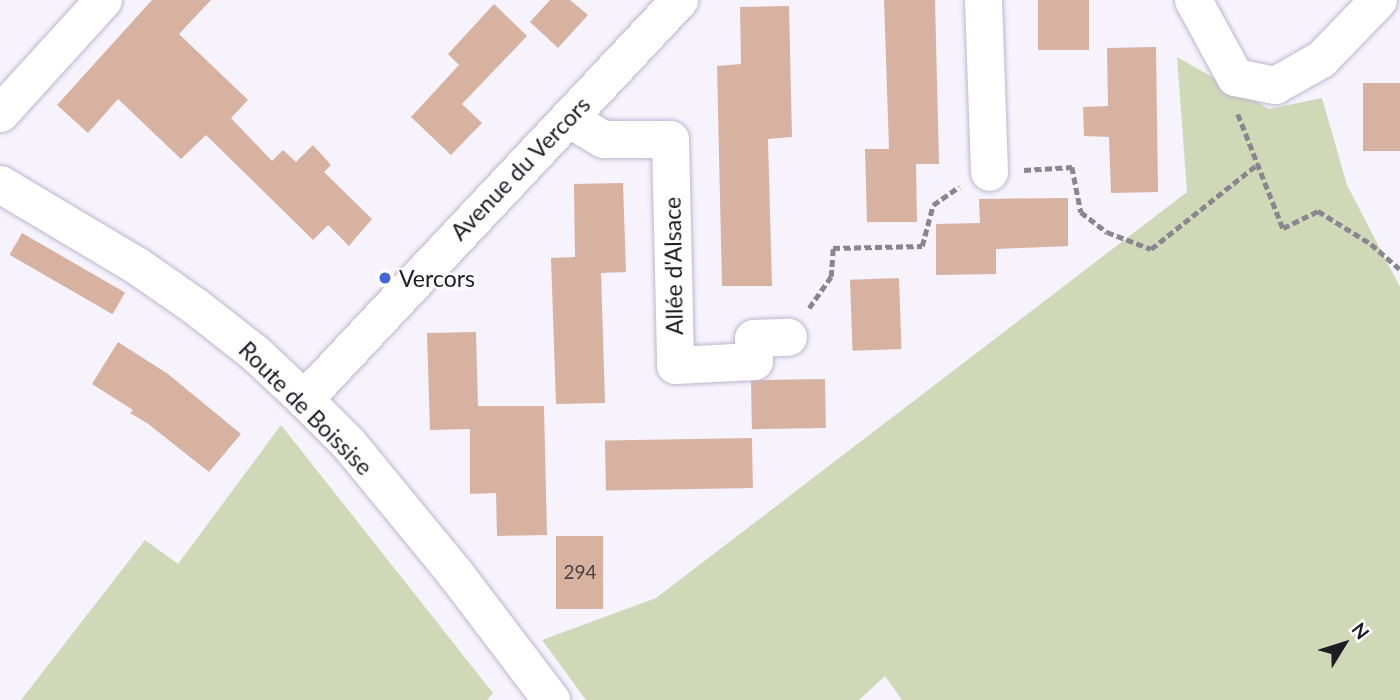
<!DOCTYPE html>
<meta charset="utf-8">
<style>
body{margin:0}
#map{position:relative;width:1400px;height:700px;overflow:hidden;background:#f6f3fd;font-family:Lato,sans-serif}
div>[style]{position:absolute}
.green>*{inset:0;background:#cfd9b8}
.building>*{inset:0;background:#d7b2a0;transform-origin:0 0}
.path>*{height:4.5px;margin-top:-2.25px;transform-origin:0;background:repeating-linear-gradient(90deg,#89868f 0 7px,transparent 0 10.5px)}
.roads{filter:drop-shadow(0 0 2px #bdb5ce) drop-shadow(0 0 2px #bdb5ce)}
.minor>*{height:37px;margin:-18.5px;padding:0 18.5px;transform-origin:18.5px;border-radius:18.5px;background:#fff}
.dots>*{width:19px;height:19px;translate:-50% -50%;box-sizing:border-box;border:4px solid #fff;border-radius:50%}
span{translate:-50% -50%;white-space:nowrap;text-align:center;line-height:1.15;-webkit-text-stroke:5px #fff;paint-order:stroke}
.number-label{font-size:19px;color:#4c4042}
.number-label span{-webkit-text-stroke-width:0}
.street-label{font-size:23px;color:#1d1a23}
.poi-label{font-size:23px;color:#1d1a23}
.left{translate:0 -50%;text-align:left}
.north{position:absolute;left:1309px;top:609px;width:70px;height:70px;-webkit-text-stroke:5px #fff;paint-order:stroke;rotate:52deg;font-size:19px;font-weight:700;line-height:28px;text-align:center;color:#1d1a23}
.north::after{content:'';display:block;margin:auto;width:24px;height:32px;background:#1d1a23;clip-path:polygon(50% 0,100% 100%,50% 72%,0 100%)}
</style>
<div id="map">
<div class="green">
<div style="clip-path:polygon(1177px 57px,1269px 109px,1322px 98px,1347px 185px,1400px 287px,1400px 700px,902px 700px,885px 676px,859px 700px,586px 700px,542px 640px,656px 598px,1187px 192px)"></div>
<div style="clip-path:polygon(281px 425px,493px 693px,487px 700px,21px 700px,145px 540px,178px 564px)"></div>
</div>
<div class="building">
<div style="clip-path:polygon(152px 0,211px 0,179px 34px,248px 100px,231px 118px,272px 161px,283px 150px,296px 162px,313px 145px,331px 165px,324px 172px,372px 219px,349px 246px,328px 225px,313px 240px,206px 135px,181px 159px,118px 99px,88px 133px,57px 105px)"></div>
<div style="clip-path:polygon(550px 0,570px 0,588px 15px,558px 48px,530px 22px)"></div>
<div style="clip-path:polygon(884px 0,935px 0,939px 164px,916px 164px,917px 222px,867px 222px,865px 149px,889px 149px)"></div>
<div style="left:1038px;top:0;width:51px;height:50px"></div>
<div style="clip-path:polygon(494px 4px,527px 36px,462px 104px,482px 123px,451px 155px,411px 117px,459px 65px,448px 54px)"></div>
<div style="clip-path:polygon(789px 6px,792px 137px,768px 139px,772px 286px,722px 286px,717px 66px,741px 64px,740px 7px)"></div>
<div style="clip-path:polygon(1156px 47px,1158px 192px,1111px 193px,1109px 137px,1084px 136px,1083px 107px,1108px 106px,1107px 48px)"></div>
<div style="left:1400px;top:83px;width:68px;height:37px;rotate:90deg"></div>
<div style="clip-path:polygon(623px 183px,626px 272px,601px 273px,605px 403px,556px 404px,551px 258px,575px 257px,574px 184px)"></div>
<div style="clip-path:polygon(1068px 198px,1068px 246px,996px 249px,996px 274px,936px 275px,936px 224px,980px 223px,979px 199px)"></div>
<div style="left:22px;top:233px;width:119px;height:25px;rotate:30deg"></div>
<div style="left:899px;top:278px;width:71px;height:49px;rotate:88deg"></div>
<div style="clip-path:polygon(476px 332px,478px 406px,544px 406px,547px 535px,497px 536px,496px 493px,470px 494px,470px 429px,430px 430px,427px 333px)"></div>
<div style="clip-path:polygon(118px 342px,168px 374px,241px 434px,209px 472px,147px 423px,130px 413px,133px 410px,92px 384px)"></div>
<div style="left:825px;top:379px;width:49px;height:74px;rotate:89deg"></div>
<div style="left:752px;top:438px;width:50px;height:147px;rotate:89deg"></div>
<div style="left:556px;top:536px;width:47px;height:73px"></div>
</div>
<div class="path">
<div style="left:1238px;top:114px;width:123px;rotate:68.5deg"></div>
<div style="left:1283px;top:228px;width:39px;rotate:-26deg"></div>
<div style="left:1318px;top:211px;width:62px;rotate:31.9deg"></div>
<div style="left:1371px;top:244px;width:38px;rotate:41deg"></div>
<div style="left:1024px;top:170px;width:48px;rotate:-3.6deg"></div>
<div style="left:1072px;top:167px;width:46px;rotate:78.7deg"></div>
<div style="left:1081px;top:212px;width:33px;rotate:38deg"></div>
<div style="left:1107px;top:232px;width:47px;rotate:21.1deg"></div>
<div style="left:1151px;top:249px;width:137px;rotate:-38.5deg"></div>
<div style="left:809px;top:308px;width:38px;rotate:-55deg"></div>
<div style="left:831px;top:277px;width:29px;rotate:-86deg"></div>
<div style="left:833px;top:248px;width:89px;rotate:-1.3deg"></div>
<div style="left:922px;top:246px;width:42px;rotate:-75deg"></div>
<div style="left:933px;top:205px;width:32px;rotate:-35deg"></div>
</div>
<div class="roads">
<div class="minor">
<div style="left:983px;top:0;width:172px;rotate:88deg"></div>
<div style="left:1193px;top:0;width:88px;rotate:61.4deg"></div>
<div style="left:1235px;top:77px;width:41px;rotate:11.3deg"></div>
<div style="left:1275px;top:85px;width:53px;rotate:-29.5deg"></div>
<div style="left:1321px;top:59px;width:82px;rotate:-46deg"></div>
<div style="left:0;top:113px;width:153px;rotate:-47.7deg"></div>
<div style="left:568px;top:118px;width:41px;rotate:31deg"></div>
<div style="left:603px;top:139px;width:67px"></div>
<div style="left:670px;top:139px;width:226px;rotate:88.7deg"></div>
<div style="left:675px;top:365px;width:79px;rotate:-2.9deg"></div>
<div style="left:754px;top:361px;width:23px;rotate:-92deg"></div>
<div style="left:753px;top:338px;width:35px;rotate:-2deg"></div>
<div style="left:0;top:184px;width:158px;rotate:30.8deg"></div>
<div style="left:136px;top:265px;width:72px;rotate:34.8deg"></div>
<div style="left:195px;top:306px;width:76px;rotate:38.1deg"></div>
<div style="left:255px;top:353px;width:67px;rotate:43.2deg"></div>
<div style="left:304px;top:399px;width:62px;rotate:45deg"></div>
<div style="left:348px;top:443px;width:167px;rotate:50.6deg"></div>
<div style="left:454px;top:572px;width:161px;rotate:52.8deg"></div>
<div style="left:304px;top:399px;width:548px;rotate:-46.78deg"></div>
</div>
</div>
<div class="dots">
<div style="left:385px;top:278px;background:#4466d9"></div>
</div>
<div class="number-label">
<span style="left:580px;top:572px">294</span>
</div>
<div class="street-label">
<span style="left:520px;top:168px;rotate:-46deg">Avenue du Vercors</span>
<span style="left:673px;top:266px;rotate:-91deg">Allée d'Alsace</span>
<span style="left:306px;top:408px;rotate:45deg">Route de Boissise</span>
</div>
<div class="poi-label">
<span class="left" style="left:399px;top:278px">Vercors</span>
</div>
<div class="north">N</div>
</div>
